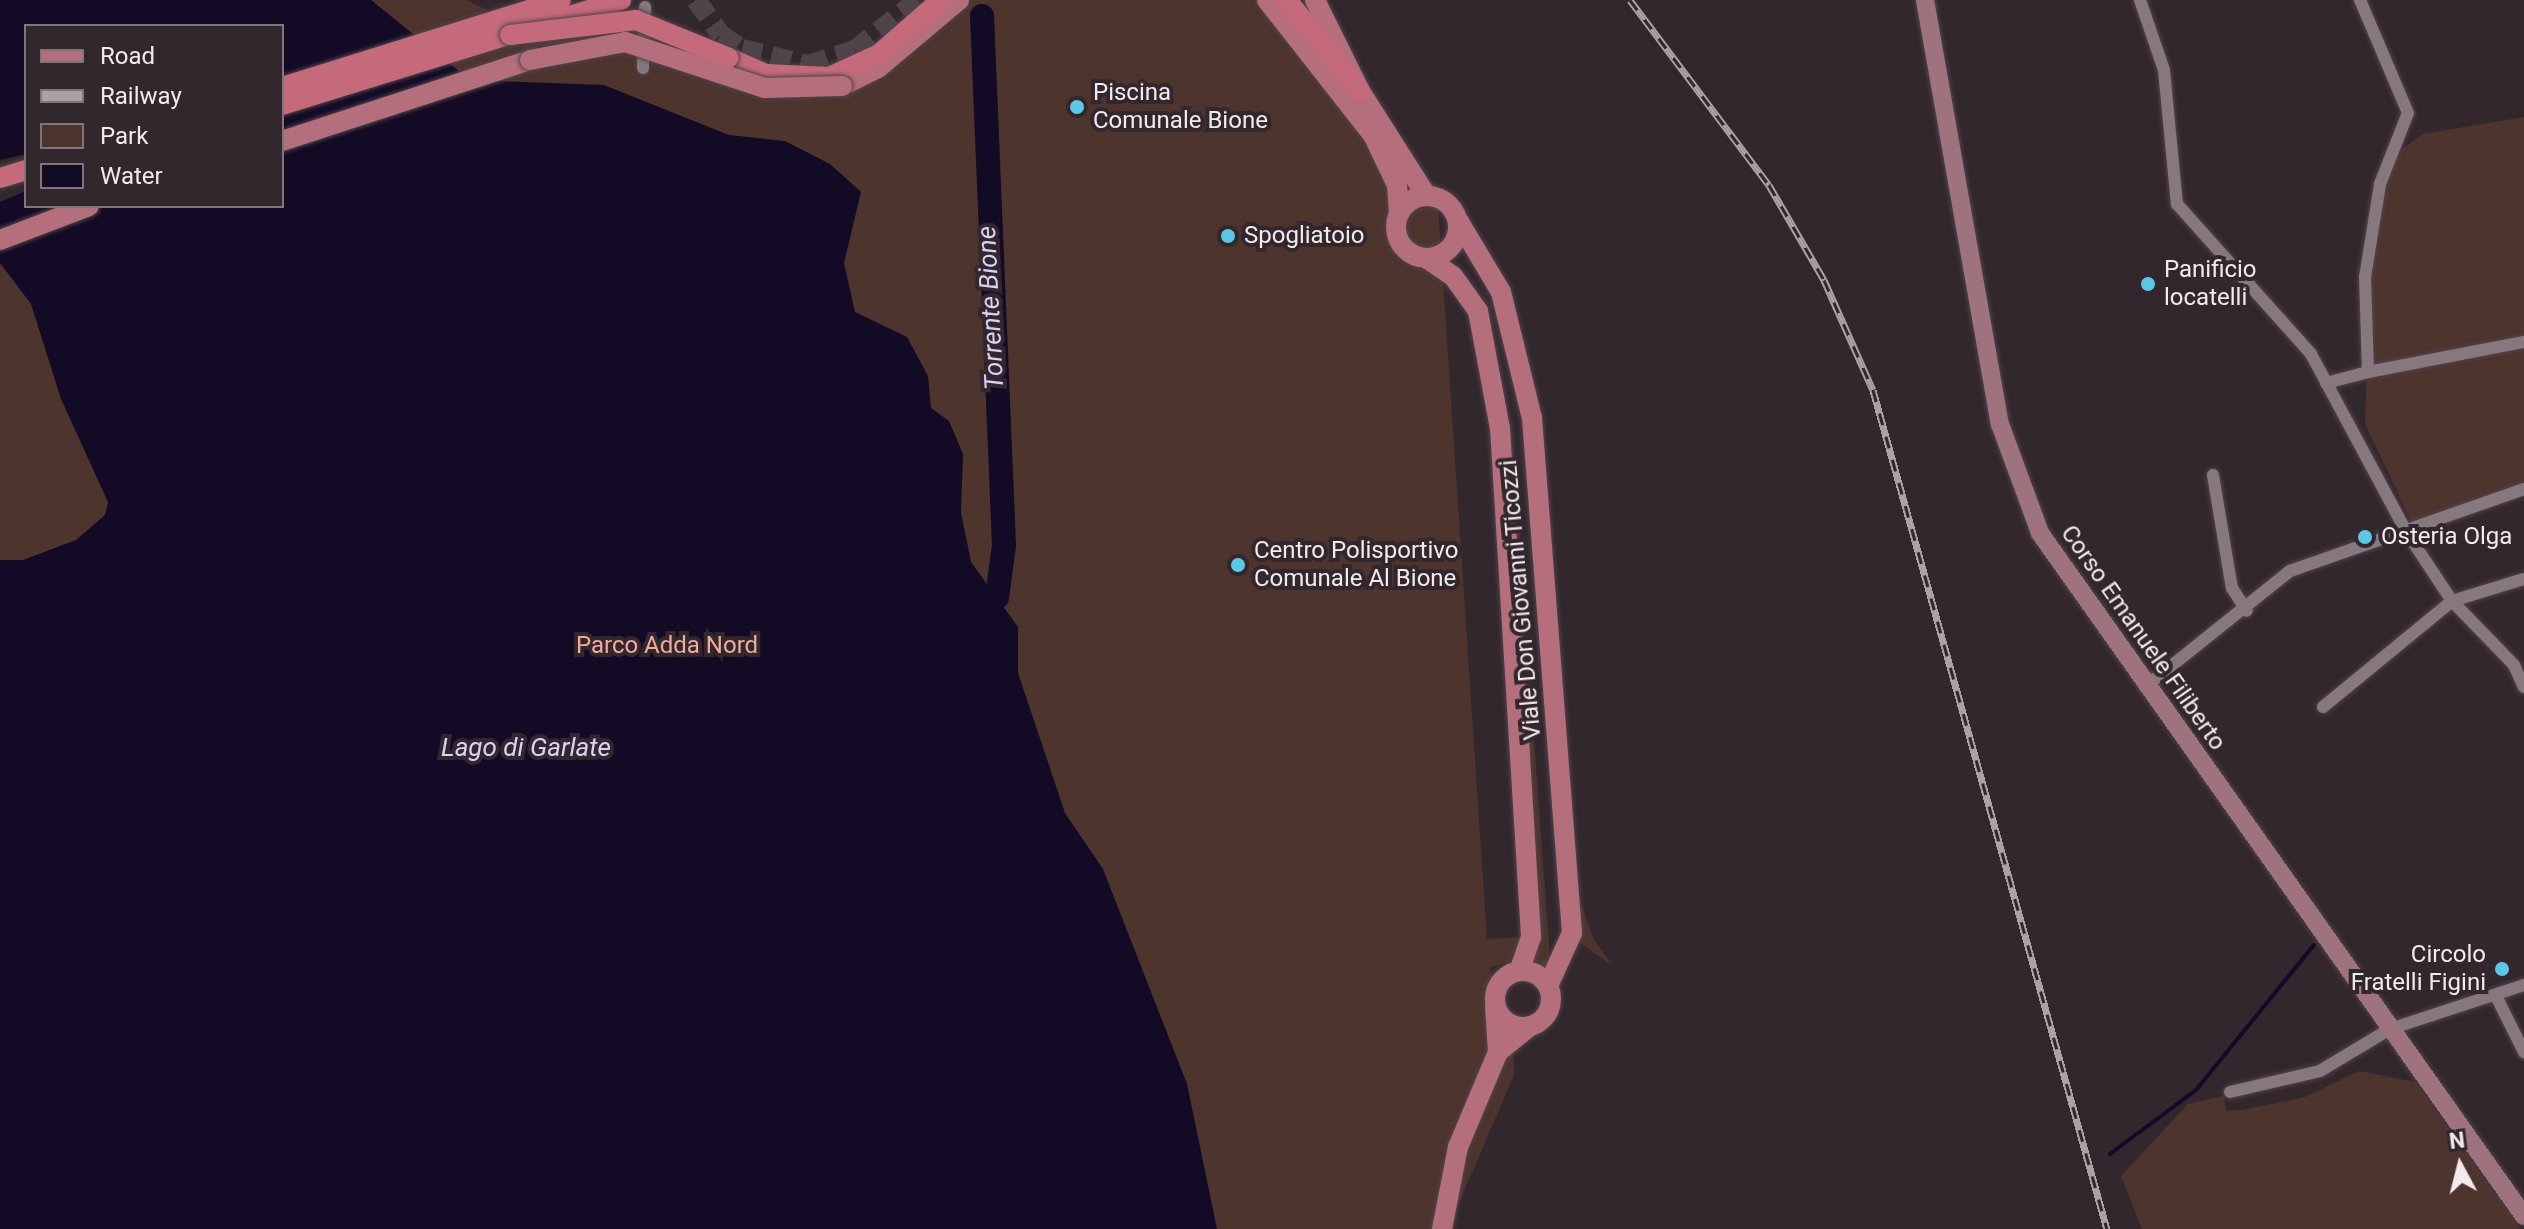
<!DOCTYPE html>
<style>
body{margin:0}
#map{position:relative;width:2524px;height:1229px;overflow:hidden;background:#33272e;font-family:Roboto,sans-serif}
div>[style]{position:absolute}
.green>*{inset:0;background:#4d342d}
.water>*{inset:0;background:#130a25}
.pier>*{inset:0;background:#33272e}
.stream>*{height:4px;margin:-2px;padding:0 2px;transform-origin:2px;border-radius:2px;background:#130a25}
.river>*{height:24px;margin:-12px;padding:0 12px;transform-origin:12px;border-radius:12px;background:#130a25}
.trunk-tunnel>*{height:20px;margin-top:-10px;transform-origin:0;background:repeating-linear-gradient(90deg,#50444b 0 20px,transparent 0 30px)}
.roads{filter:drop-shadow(0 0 2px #4f444a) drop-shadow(0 0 2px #4f444a)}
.minor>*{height:12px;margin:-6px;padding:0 6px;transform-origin:6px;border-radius:6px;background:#87787f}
.secondary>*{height:18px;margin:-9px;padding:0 9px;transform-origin:9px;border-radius:9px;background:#9e737e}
.primary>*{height:20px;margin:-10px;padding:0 10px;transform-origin:10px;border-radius:10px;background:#b56e7c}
.primary>.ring{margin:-10px;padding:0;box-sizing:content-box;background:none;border:20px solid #b56e7c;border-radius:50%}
.trunk>*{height:20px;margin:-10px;padding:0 10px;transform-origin:10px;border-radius:10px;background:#c46a7b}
.rail>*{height:7px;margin-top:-3.5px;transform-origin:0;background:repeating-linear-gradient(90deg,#33272e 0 12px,#aba1a6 0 24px);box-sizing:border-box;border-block:2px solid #aba1a6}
.bridges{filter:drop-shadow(0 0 2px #4f444a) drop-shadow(0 0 2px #4f444a)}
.primary-bridge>*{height:20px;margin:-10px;padding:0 10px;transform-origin:10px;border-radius:10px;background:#b56e7c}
.trunk-bridge>*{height:20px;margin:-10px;padding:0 10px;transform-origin:10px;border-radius:10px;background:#c46a7b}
.dots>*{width:22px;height:22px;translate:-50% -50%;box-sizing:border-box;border:4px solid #33272e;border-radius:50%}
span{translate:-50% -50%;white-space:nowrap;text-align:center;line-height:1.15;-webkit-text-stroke:8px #33272e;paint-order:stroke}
.poi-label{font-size:24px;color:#f3eaee}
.left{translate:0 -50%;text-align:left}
.right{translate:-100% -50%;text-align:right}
.street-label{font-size:24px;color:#f3eaee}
.park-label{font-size:24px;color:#efac9a}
.water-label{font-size:26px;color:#d9d2f6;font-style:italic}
.legend{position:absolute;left:24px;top:24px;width:260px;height:184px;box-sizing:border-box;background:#33272e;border:2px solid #80757b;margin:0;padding:10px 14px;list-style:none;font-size:24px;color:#f3eaee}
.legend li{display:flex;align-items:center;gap:16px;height:40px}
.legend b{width:40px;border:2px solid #80757b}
.north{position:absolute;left:2420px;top:1125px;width:80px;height:80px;-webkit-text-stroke:6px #33272e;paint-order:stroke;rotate:353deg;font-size:22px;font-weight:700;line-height:32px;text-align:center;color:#f3eaee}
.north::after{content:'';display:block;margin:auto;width:28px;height:36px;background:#f3eaee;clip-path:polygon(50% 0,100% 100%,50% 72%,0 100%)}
</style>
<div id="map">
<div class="green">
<div style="clip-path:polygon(evenodd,0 0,467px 0,495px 14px,612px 13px,773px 71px,834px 73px,959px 0,1262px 0,1360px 94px,1437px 190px,1487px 939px,1524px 937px,1510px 961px,1489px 968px,1513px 1024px,1514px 1075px,1448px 1229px,0 1229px,0 0,26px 26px,282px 26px,282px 206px,26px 206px,26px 26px)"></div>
<div style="clip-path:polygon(2524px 117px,2524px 494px,2412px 523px,2365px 424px,2371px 235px,2385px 181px,2401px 150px,2423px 134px)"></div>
<div style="clip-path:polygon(1494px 346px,1512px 438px,1551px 972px,1530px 960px)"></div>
<div style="clip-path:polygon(1578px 897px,1595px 941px,1612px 965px,1580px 943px)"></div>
<div style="clip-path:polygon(2359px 1071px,2415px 1082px,2520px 1229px,2142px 1229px,2121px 1176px,2188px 1104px,2224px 1096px,2226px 1111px,2242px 1110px,2305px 1097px)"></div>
</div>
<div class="water">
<div style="clip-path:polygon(evenodd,0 0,371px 0,470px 80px,604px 85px,729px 135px,785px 141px,830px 164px,861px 192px,844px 263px,855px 312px,907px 337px,928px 376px,931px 408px,949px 421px,963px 454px,961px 513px,971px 562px,1018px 627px,1018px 673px,1065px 813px,1103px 869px,1187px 1084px,1217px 1229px,0 1229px,0 560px,23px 560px,76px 540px,105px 515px,108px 502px,61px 399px,31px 304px,0 263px,0 0,26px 26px,282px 26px,282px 206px,26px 206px,26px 26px)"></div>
</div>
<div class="pier">
<div style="clip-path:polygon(26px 154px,26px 191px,0 202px,0 160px)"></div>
</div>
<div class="stream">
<div style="left:2110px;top:1154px;width:107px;rotate:-36.7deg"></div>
<div style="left:2196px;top:1090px;width:187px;rotate:-50.9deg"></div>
</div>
<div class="river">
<div style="left:982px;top:16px;width:529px;rotate:87.62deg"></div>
<div style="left:1004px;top:545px;width:53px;rotate:97.5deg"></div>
</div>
<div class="trunk-tunnel">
<div style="left:696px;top:0;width:43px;rotate:54.5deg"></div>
<div style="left:721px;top:35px;width:25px;rotate:34deg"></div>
<div style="left:742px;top:49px;width:68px;rotate:13.6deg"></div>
<div style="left:808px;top:65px;width:49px;rotate:-17.7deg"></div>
<div style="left:855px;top:50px;width:80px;rotate:-38.4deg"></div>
</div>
<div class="roads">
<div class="minor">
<div style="left:2140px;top:0;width:74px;rotate:71.1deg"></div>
<div style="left:2164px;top:70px;width:135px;rotate:84.5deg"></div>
<div style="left:2177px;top:204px;width:201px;rotate:48.2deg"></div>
<div style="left:2311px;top:354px;width:203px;rotate:61.8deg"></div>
<div style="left:2407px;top:533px;width:82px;rotate:56.5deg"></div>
<div style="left:2452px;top:601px;width:89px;rotate:45.9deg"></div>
<div style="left:2514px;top:665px;width:24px;rotate:66deg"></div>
<div style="left:643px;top:68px;width:61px;rotate:-88.1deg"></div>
<div style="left:2368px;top:372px;width:159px;rotate:-10.9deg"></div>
<div style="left:2326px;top:383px;width:43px;rotate:-14.7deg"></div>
<div style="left:2368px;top:372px;width:95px;rotate:-91.8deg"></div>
<div style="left:2365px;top:277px;width:94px;rotate:-80.8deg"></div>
<div style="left:2380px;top:184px;width:76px;rotate:-68.5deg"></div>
<div style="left:2408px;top:113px;width:123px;rotate:-113deg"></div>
<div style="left:2213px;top:475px;width:115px;rotate:80.5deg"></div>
<div style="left:2232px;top:588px;width:27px;rotate:57deg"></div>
<div style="left:2145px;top:687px;width:186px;rotate:-38.7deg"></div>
<div style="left:2290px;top:571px;width:248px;rotate:-19.3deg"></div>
<div style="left:2323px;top:707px;width:167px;rotate:-39.4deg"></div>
<div style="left:2452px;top:601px;width:75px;rotate:-17deg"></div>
<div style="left:2496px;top:996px;width:63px;rotate:63.4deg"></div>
<div style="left:2230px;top:1092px;width:92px;rotate:-13.1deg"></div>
<div style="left:2320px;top:1071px;width:82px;rotate:-31deg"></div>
<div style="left:2390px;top:1029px;width:141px;rotate:-18.2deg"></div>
</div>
<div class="secondary">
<div style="left:1925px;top:0;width:431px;rotate:80deg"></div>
<div style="left:2000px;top:424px;width:116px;rotate:69.8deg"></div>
<div style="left:2040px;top:533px;width:837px;rotate:54.68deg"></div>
</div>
<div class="primary">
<div style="left:1267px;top:0;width:172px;rotate:51.9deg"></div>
<div style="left:1373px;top:135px;width:55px;rotate:64.4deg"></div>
<div style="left:1397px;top:185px;width:27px;rotate:86deg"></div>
<div style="left:1315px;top:0;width:102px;rotate:63.7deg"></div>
<div style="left:1360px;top:91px;width:123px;rotate:57.6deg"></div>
<div style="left:842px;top:86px;width:40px;rotate:-26.6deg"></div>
<div style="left:878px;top:68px;width:106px;rotate:-40deg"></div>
<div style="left:282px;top:141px;width:261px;rotate:-18.1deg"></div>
<div class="ring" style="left:1396px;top:196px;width:42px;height:42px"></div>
<div style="left:1458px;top:220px;width:84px;rotate:59.2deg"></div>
<div style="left:1501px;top:292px;width:130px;rotate:76.2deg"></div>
<div style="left:1532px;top:418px;width:517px;rotate:85.56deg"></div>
<div style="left:1572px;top:933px;width:58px;rotate:114.4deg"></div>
<div style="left:0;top:240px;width:95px;rotate:-20.9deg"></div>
<div style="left:1426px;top:258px;width:32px;rotate:34deg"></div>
<div style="left:1453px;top:276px;width:43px;rotate:54.5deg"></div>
<div style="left:1478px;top:311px;width:119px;rotate:79.4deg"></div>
<div style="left:1500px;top:428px;width:510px;rotate:86.51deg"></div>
<div style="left:1531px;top:937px;width:36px;rotate:109deg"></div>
<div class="ring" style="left:1495px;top:971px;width:36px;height:36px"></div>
<div style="left:1495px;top:1006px;width:46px;rotate:86.3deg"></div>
<div style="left:1498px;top:1052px;width:41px;rotate:-39.1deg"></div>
<div style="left:1442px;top:1229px;width:84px;rotate:-79deg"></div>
<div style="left:1458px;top:1147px;width:103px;rotate:-67.2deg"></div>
</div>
<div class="trunk">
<div style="left:1287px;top:0;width:117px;rotate:51.3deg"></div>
<div style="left:729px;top:58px;width:40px;rotate:23.4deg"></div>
<div style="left:766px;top:74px;width:63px;rotate:2.7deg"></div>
<div style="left:829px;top:77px;width:55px;rotate:-24.7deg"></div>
<div style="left:879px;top:54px;width:82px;rotate:-41.1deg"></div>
<div style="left:282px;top:87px;width:292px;rotate:-17.3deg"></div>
<div style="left:282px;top:105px;width:355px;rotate:-17.2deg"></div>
<div style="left:0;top:178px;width:27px;rotate:-17deg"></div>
</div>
</div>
<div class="rail">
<div style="left:1630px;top:0;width:231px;rotate:53.1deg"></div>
<div style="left:1769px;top:185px;width:110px;rotate:59.9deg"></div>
<div style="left:1824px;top:280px;width:120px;rotate:66deg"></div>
<div style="left:1873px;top:390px;width:871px;rotate:74.42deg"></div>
</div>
<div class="bridges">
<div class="primary-bridge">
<div style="left:530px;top:60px;width:97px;rotate:-10.7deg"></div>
<div style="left:625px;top:42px;width:147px;rotate:18.2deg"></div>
<div style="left:765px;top:88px;width:77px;rotate:-1.5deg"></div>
</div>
<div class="trunk-bridge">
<div style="left:510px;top:35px;width:127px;rotate:-6.8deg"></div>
<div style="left:636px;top:20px;width:100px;rotate:22.2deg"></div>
</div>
</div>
<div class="dots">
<div style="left:1077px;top:107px;background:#5bc8e6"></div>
<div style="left:1228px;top:236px;background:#5bc8e6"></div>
<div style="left:2148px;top:284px;background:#5bc8e6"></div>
<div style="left:2365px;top:537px;background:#5bc8e6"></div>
<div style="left:1238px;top:565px;background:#5bc8e6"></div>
<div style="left:2502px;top:969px;background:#5bc8e6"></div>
</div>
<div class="poi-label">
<span class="left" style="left:1093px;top:107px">Piscina<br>Comunale Bione</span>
<span class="left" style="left:1244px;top:236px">Spogliatoio</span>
<span class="left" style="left:2164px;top:284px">Panificio<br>locatelli</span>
<span class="left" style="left:2381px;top:537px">Osteria Olga</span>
<span class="left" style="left:1254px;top:565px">Centro Polisportivo<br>Comunale Al Bione</span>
<span class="right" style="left:2486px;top:969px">Circolo<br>Fratelli Figini</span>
</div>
<div class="street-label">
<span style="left:1521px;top:600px;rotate:-95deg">Viale Don Giovanni Ticozzi</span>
<span style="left:2143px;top:638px;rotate:55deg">Corso Emanuele Filiberto</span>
</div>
<div class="park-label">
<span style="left:667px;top:646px">Parco Adda Nord</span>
</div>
<div class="water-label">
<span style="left:991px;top:308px;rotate:-93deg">Torrente Bione</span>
<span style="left:526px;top:748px">Lago di Garlate</span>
</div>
<ul class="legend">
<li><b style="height:10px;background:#b56e7c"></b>Road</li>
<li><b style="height:10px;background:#aba1a6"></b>Railway</li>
<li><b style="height:22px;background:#4d342d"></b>Park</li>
<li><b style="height:22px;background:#130a25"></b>Water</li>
</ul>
<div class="north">N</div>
</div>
